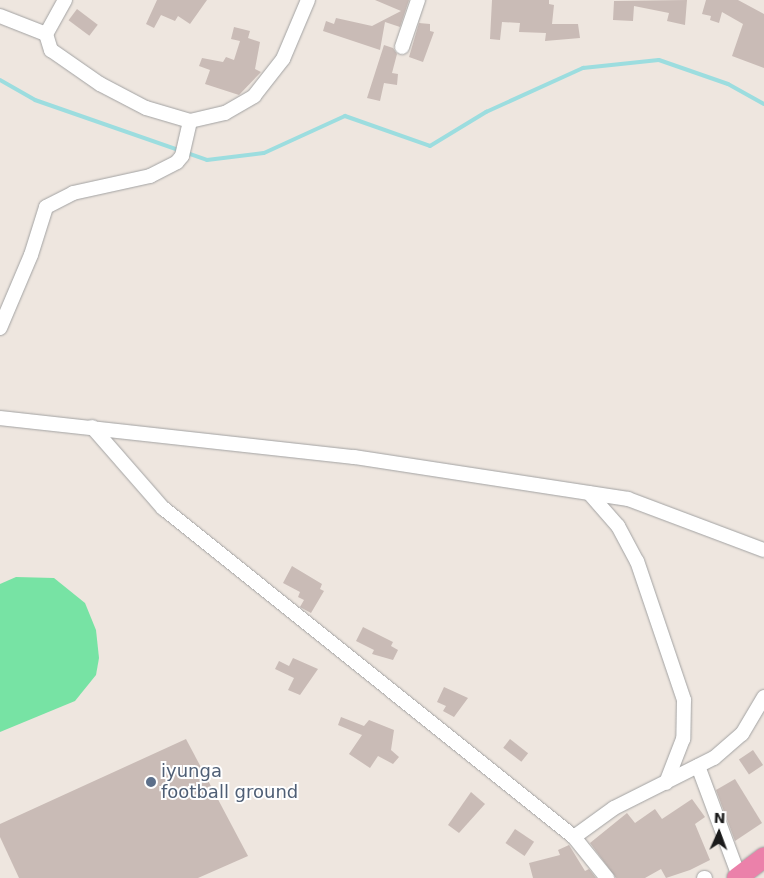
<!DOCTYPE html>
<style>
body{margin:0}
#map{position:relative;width:764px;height:878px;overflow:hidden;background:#eee6df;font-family:"DejaVu Sans",sans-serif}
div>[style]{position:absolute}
.pitch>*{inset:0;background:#77e3a4}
.stream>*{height:4px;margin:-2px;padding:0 2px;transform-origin:2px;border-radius:2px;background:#9cdddf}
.building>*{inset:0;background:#c9bbb6;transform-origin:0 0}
.roads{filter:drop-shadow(0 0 1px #a2a2a2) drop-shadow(0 0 1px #a2a2a2)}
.minor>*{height:14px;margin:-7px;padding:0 7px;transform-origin:7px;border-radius:7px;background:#fff}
.highway>*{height:20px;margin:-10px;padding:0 10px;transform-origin:10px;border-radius:10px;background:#eb81aa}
.dots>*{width:14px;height:14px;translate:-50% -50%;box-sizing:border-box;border:2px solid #fff;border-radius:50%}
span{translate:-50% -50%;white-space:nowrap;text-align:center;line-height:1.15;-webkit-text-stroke:4px #fff;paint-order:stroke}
.service-label{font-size:18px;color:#4e5e75}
.left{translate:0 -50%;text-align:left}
.north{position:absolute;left:694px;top:808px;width:50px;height:50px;-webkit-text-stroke:4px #fff;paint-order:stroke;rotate:2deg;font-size:14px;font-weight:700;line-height:20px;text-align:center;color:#1b1b1b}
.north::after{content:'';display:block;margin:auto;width:18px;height:22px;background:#1b1b1b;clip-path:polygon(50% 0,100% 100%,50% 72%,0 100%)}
</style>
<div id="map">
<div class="pitch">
<div style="clip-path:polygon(16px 577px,54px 578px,85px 603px,96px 630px,99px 658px,96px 675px,75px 701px,0 732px,0 584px)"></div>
</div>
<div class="stream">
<div style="left:0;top:80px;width:40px;rotate:29.7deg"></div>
<div style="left:35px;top:100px;width:182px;rotate:19.2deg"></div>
<div style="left:207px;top:160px;width:57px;rotate:-7deg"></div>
<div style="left:264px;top:153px;width:89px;rotate:-24.6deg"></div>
<div style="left:345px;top:116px;width:90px;rotate:19.4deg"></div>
<div style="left:430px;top:146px;width:66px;rotate:-31.3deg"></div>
<div style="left:486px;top:112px;width:107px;rotate:-24.4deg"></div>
<div style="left:583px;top:68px;width:76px;rotate:-6deg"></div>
<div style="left:659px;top:60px;width:73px;rotate:19.2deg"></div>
<div style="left:728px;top:84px;width:41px;rotate:29.1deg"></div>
</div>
<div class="building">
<div style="clip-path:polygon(157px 0,207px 0,190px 24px,178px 16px,175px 21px,161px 15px,154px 28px,146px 24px)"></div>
<div style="clip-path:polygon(375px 0,409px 0,400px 27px,385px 22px,380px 50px,323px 31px,326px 21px,334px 24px,336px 18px,372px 26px,401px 11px)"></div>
<div style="clip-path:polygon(492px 0,549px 0,549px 4px,554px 5px,552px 24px,578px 24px,580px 38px,545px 41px,546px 33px,519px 32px,520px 23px,502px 22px,500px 40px,490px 39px)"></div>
<div style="clip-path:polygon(687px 0,685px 25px,667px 21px,669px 13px,634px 6px,633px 21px,613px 20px,614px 1px)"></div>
<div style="clip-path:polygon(706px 0,738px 0,764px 14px,764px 68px,732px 56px,743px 24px,722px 12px,719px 23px,710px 20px,711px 16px,702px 14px)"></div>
<div style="left:77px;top:9px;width:26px;height:14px;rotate:37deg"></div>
<div style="clip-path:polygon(419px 23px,430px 24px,430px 31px,434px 32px,423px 62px,409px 57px)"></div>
<div style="clip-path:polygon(234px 27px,250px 31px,248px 38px,260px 42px,255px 69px,261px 72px,239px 95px,205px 84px,210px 70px,199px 66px,202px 58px,223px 62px,226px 57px,234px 60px,240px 41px,231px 39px)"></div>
<div style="clip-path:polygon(384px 45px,393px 48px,397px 54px,392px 73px,398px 74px,397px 85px,384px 83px,380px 101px,367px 98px)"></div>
<div style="clip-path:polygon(292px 566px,322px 584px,320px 589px,324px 591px,311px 613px,300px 607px,304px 600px,298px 597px,300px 592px,283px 583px)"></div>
<div style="clip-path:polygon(363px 627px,393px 642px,391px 646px,398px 650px,393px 660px,372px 654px,374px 650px,356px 641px)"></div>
<div style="clip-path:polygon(293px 658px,318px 669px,300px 695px,288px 690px,294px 678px,275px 669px,279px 661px,289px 666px)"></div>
<div style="clip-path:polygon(444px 687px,468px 698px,454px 717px,443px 711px,446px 706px,437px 702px)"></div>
<div style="clip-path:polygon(341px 717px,364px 726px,369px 720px,394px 730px,391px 750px,399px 757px,393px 764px,378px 756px,370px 768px,349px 754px,362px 735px,338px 725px)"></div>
<div style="clip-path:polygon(186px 739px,248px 856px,198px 878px,19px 878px,0 837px,0 824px)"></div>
<div style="left:510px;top:739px;width:23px;height:11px;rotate:38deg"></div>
<div style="left:753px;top:750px;width:18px;height:17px;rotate:56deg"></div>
<div style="clip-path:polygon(735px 779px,762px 823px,735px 841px,716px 790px)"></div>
<div style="clip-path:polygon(471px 792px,485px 804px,459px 833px,448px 825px)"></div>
<div style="clip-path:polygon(692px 799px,705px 817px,695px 824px,710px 860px,690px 870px,666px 878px,661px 869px,645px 878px,616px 878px,590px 843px,627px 813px,635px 823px,655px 809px,662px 819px)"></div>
<div style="left:515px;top:829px;width:23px;height:17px;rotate:34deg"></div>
<div style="clip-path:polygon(569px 845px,585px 871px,589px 869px,596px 878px,533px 878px,529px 863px,560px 855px,558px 850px)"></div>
</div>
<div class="roads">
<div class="minor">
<div style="left:65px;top:0;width:39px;rotate:119deg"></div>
<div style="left:46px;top:34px;width:17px;rotate:73deg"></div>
<div style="left:51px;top:50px;width:60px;rotate:34.8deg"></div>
<div style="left:100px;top:84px;width:52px;rotate:27.6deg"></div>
<div style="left:146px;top:108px;width:46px;rotate:16.5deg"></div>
<div style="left:190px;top:121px;width:36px;rotate:-13deg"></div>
<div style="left:225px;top:113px;width:34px;rotate:-30deg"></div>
<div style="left:254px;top:96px;width:47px;rotate:-51.9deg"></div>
<div style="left:283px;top:59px;width:64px;rotate:-67deg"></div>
<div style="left:0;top:16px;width:49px;rotate:21.4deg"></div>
<div style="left:402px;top:47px;width:50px;rotate:-71.2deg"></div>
<div style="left:0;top:328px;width:79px;rotate:-67deg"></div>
<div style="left:31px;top:255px;width:50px;rotate:-72.6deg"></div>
<div style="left:46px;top:207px;width:30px;rotate:-27deg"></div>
<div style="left:73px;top:193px;width:79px;rotate:-12.4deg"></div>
<div style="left:150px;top:176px;width:30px;rotate:-27deg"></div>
<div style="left:177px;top:162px;width:8px;rotate:-50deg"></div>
<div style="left:182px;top:156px;width:36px;rotate:-77deg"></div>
<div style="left:0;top:418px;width:356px;rotate:6.3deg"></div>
<div style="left:354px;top:457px;width:277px;rotate:8.7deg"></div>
<div style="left:628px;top:499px;width:145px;rotate:20.6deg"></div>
<div style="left:92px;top:427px;width:108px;rotate:48.8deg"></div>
<div style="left:163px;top:508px;width:526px;rotate:38.68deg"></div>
<div style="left:574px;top:837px;width:53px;rotate:51.2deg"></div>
<div style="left:589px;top:493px;width:44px;rotate:48.7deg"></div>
<div style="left:618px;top:526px;width:40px;rotate:62deg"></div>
<div style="left:637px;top:561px;width:147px;rotate:71.3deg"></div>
<div style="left:684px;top:700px;width:39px;rotate:91deg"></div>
<div style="left:683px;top:739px;width:47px;rotate:111.1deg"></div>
<div style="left:698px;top:766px;width:117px;rotate:69.6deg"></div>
<div style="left:574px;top:837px;width:49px;rotate:-35.9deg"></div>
<div style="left:614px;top:808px;width:112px;rotate:-26.6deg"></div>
<div style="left:714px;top:758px;width:37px;rotate:-41deg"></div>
<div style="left:742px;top:734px;width:43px;rotate:-59.3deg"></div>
<div style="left:704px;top:878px;width:1px"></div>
</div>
<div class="highway">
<div style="left:737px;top:878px;width:34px;rotate:-37deg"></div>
</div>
</div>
<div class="dots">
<div style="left:151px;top:782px;background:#5c6f8a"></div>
</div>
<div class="service-label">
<span class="left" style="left:161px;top:782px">iyunga<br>football ground</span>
</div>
<div class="north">N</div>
</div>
